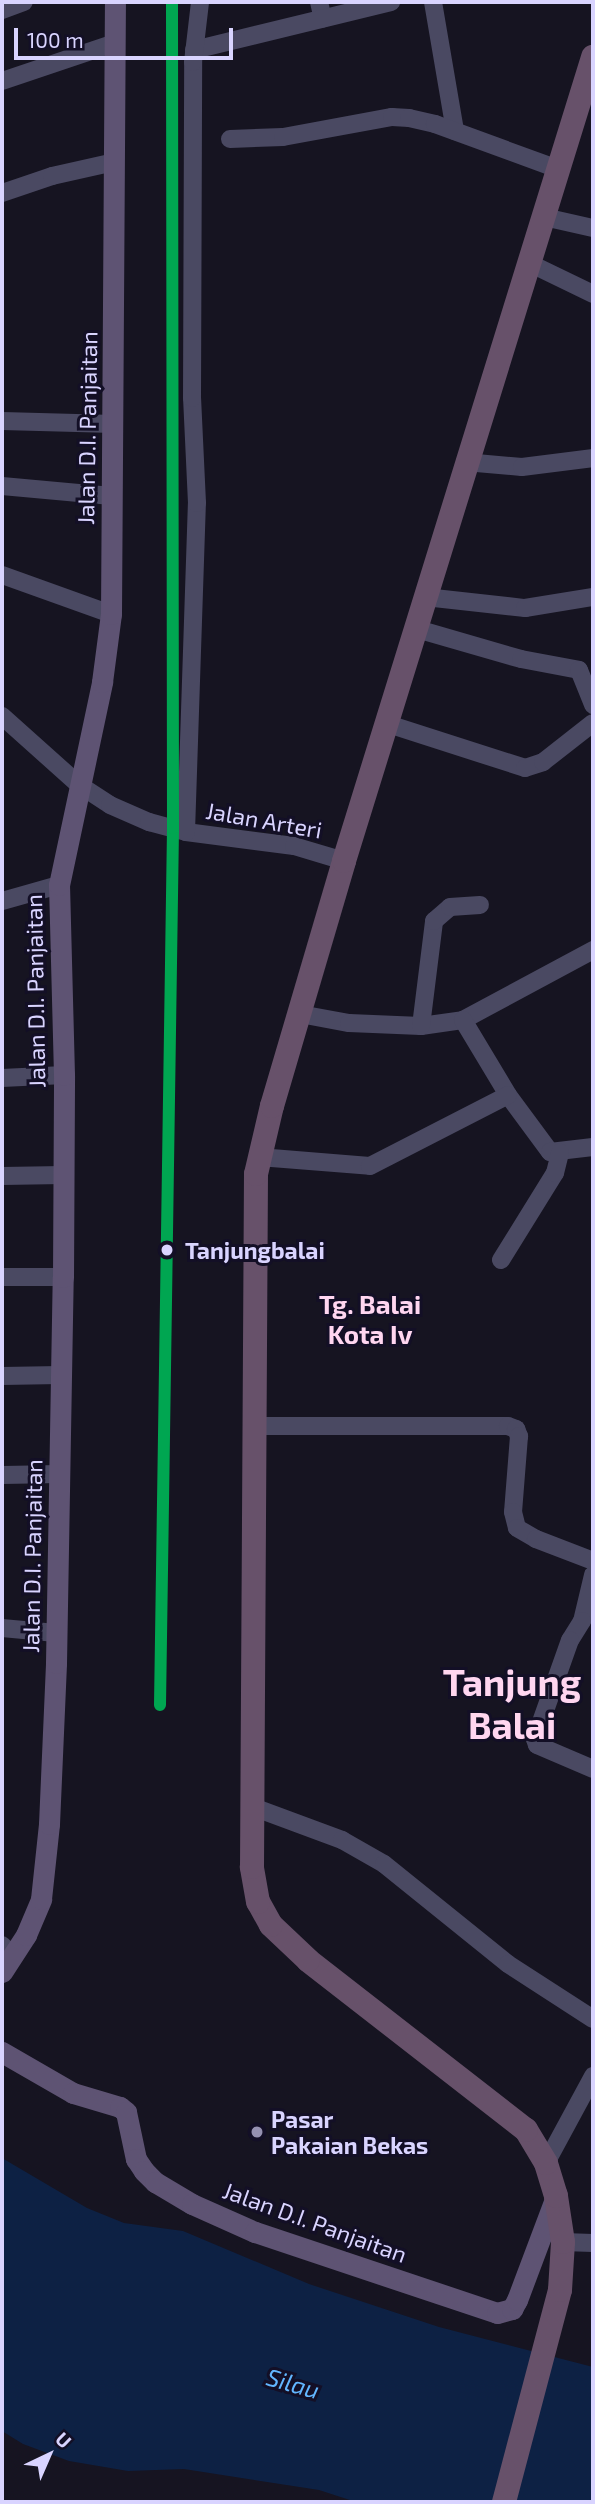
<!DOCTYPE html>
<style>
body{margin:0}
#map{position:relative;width:595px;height:2504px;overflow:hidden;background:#161421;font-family:"Exo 2",sans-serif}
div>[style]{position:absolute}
.water>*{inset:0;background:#0d2144}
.minor>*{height:18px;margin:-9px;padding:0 9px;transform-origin:9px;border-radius:9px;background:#4a4962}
.major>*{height:21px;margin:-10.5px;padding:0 10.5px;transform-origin:10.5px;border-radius:10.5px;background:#5e5373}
.highway>*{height:24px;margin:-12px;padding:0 12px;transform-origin:12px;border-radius:12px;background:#67516a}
.rail-1>*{height:12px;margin:-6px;padding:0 6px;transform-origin:6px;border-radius:6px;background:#00a651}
.dots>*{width:19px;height:19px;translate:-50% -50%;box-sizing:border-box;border:4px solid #130f26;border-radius:50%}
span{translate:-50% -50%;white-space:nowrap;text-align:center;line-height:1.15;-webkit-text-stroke:6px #130f26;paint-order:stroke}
.street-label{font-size:23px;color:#d9d4ff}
.stop-label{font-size:23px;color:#d9d4ff;font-weight:700}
.left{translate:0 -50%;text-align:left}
.poi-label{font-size:23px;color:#d9d4ff;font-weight:700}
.water-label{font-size:24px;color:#62b6ff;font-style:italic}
.quarter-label{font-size:26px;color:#ffd6f0;font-weight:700}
.town-label{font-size:37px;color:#ffd6f0;font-weight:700}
.frame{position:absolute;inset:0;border:4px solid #d9d4ff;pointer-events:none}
.north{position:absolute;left:14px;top:2420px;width:70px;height:70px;-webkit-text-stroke:5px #130f26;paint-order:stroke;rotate:44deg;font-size:19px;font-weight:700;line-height:28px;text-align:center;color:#d9d4ff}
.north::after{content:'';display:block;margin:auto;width:24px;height:32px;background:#d9d4ff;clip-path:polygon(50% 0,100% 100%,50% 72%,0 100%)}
.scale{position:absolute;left:14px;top:28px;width:219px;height:32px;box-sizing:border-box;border:4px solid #d9d4ff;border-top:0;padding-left:9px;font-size:21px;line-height:24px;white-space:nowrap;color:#d9d4ff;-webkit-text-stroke:5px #130f26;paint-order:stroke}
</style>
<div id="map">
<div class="water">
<div style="clip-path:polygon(2px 2158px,87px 2208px,124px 2223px,183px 2231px,309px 2284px,439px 2327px,593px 2367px,593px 2502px,356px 2502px,319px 2490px,184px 2469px,128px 2471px,69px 2461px,23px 2444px,2px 2431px)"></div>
</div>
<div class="minor">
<div style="left:319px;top:2px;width:17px;rotate:77deg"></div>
<div style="left:433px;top:2px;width:131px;rotate:80.3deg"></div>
<div style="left:2px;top:10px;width:23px;rotate:-20deg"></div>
<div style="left:194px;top:50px;width:203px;rotate:-13.7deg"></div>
<div style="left:2px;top:81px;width:119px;rotate:-18.6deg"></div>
<div style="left:230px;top:139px;width:53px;rotate:-2.2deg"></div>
<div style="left:283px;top:137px;width:111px;rotate:-10.4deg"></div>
<div style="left:392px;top:117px;width:17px;rotate:3deg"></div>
<div style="left:409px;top:118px;width:27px;rotate:13deg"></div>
<div style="left:435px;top:124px;width:131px;rotate:20.1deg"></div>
<div style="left:2px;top:193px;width:53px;rotate:-18.8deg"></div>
<div style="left:52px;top:176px;width:64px;rotate:-12.7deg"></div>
<div style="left:544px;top:217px;width:50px;rotate:12.7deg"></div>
<div style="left:529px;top:263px;width:71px;rotate:25.8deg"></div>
<div style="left:2px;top:421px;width:112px;rotate:1.5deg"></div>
<div style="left:465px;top:462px;width:57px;rotate:5deg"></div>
<div style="left:522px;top:467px;width:72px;rotate:-7.2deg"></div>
<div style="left:2px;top:486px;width:110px;rotate:5.2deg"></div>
<div style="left:2px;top:575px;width:116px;rotate:19.7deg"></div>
<div style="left:425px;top:597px;width:101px;rotate:6.3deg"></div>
<div style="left:525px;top:608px;width:69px;rotate:-9.2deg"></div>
<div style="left:417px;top:629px;width:108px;rotate:16.1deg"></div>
<div style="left:521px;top:659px;width:59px;rotate:10.7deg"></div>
<div style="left:579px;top:670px;width:38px;rotate:68deg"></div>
<div style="left:2px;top:716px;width:102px;rotate:41.8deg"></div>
<div style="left:78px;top:784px;width:38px;rotate:33deg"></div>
<div style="left:110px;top:805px;width:43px;rotate:23.6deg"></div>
<div style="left:149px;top:822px;width:38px;rotate:15deg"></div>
<div style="left:186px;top:832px;width:109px;rotate:7.4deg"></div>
<div style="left:294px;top:846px;width:52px;rotate:16.7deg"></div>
<div style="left:385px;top:723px;width:147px;rotate:17.8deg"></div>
<div style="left:525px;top:768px;width:19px;rotate:-18deg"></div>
<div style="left:543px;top:762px;width:63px;rotate:-38deg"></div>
<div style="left:186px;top:832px;width:329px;rotate:-88.1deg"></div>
<div style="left:197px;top:503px;width:105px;rotate:-92.7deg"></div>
<div style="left:192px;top:398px;width:336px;rotate:-89.8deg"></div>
<div style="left:193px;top:62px;width:60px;rotate:-83.3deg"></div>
<div style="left:2px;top:901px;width:59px;rotate:-15.7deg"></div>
<div style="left:300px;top:1014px;width:50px;rotate:10.4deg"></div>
<div style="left:349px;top:1023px;width:72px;rotate:2.4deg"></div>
<div style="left:421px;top:1026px;width:42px;rotate:-8.1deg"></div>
<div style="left:463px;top:1020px;width:148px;rotate:-28.3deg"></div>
<div style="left:463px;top:1020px;width:87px;rotate:59deg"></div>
<div style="left:508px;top:1095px;width:71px;rotate:53.6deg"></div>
<div style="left:550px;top:1152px;width:43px;rotate:-6.6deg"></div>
<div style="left:421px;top:1026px;width:106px;rotate:-82.9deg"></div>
<div style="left:434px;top:921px;width:21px;rotate:-41deg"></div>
<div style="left:450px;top:907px;width:30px;rotate:-4deg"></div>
<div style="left:2px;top:1078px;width:62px;rotate:-2.8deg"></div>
<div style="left:259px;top:1157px;width:111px;rotate:4.6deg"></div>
<div style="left:370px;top:1166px;width:155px;rotate:-27.2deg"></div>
<div style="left:2px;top:1176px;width:61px;rotate:-0.9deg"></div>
<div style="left:501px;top:1260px;width:102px;rotate:-58.2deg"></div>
<div style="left:555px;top:1173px;width:21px;rotate:-76deg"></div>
<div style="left:2px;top:1277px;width:61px"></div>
<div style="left:2px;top:1376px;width:58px;rotate:-1deg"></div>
<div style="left:253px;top:1426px;width:255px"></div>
<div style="left:508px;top:1426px;width:9px;rotate:21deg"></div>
<div style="left:516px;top:1429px;width:8px;rotate:67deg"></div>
<div style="left:519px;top:1436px;width:76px;rotate:94.5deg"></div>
<div style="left:513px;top:1512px;width:16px;rotate:76deg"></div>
<div style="left:517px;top:1528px;width:22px;rotate:30deg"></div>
<div style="left:536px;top:1539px;width:61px;rotate:21.1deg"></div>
<div style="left:2px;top:1475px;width:58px;rotate:-1deg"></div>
<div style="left:593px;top:1575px;width:47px;rotate:103.4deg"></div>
<div style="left:582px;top:1621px;width:22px;rotate:122deg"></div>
<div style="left:570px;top:1640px;width:105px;rotate:109.5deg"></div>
<div style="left:535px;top:1739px;width:6px;rotate:72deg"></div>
<div style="left:537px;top:1745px;width:61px;rotate:23.2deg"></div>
<div style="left:2px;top:1628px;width:54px;rotate:5.3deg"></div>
<div style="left:253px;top:1807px;width:95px;rotate:20.3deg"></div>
<div style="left:342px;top:1840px;width:48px;rotate:29.7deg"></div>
<div style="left:384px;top:1864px;width:159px;rotate:38.9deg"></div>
<div style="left:508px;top:1964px;width:101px;rotate:32.9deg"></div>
<div style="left:2px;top:1945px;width:14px;rotate:45deg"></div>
<div style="left:546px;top:2163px;width:99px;rotate:-61.6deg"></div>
<div style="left:563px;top:2242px;width:30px;rotate:2deg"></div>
</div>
<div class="major">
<div style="left:2px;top:1972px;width:44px;rotate:-57deg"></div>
<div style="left:26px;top:1935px;width:39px;rotate:-67deg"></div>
<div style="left:41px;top:1899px;width:75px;rotate:-83.9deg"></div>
<div style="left:49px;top:1824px;width:161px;rotate:-87.5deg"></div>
<div style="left:56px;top:1663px;width:386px;rotate:-89deg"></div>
<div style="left:63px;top:1277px;width:202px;rotate:-89.7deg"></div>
<div style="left:64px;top:1075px;width:190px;rotate:-91.5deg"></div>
<div style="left:59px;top:885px;width:208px;rotate:-78deg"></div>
<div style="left:102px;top:682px;width:69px;rotate:-82.5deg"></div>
<div style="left:111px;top:614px;width:612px;rotate:-89.63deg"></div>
<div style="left:2px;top:2052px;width:82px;rotate:30deg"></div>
<div style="left:73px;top:2093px;width:49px;rotate:16.6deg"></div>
<div style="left:120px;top:2107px;width:8px;rotate:40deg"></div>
<div style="left:126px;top:2112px;width:48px;rotate:78deg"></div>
<div style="left:136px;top:2159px;width:14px;rotate:56deg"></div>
<div style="left:144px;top:2171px;width:16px;rotate:45deg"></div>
<div style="left:155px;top:2182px;width:43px;rotate:30.7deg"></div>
<div style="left:192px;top:2204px;width:69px;rotate:24deg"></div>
<div style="left:255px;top:2232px;width:255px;rotate:18.5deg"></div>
<div style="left:497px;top:2313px;width:16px;rotate:-15deg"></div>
<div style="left:512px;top:2309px;width:10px;rotate:-61deg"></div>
<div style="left:517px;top:2300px;width:111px;rotate:-69.4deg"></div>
</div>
<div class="highway">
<div style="left:504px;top:2502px;width:219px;rotate:-75.2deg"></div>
<div style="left:560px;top:2290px;width:48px;rotate:-86.4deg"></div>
<div style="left:563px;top:2242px;width:47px;rotate:-98.7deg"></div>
<div style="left:556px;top:2196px;width:34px;rotate:-107deg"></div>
<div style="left:546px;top:2163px;width:39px;rotate:-121deg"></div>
<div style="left:526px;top:2130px;width:276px;rotate:-142.1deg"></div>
<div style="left:308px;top:1960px;width:51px;rotate:-136.6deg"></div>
<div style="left:271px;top:1925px;width:26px;rotate:-119deg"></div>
<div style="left:258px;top:1902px;width:36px;rotate:-100deg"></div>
<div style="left:252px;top:1867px;width:693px;rotate:-89.67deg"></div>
<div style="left:256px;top:1174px;width:70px;rotate:-76.8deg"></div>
<div style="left:272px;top:1106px;width:255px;rotate:-73.6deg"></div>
<div style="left:344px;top:861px;width:842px;rotate:-72.79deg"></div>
</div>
<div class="rail-1">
<div style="left:160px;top:1705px;width:877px;rotate:-89.15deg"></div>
<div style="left:173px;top:828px;width:826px;rotate:-90.07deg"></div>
</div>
<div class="dots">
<div style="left:167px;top:1250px;background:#d9d4ff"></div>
<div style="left:257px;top:2132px;background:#9591b1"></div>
</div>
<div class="street-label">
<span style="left:87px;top:428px;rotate:-89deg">Jalan D.I. Panjaitan</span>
<span style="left:264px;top:820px;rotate:10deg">Jalan Arteri</span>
<span style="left:35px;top:991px;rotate:-91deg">Jalan D.I. Panjaitan</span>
<span style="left:32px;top:1556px;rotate:-89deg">Jalan D.I. Panjaitan</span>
<span style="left:315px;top:2222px;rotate:20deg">Jalan D.I. Panjaitan</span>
</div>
<div class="stop-label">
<span class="left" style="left:185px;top:1250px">Tanjungbalai</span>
</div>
<div class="poi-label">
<span class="left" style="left:271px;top:2132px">Pasar<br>Pakaian Bekas</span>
</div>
<div class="water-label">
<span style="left:293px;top:2383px;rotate:16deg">Silau</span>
</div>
<div class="quarter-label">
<span style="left:370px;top:1319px">Tg. Balai<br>Kota Iv</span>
</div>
<div class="town-label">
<span style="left:512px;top:1703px">Tanjung<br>Balai</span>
</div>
<div class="frame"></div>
<div class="north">U</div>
<div class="scale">100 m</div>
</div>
